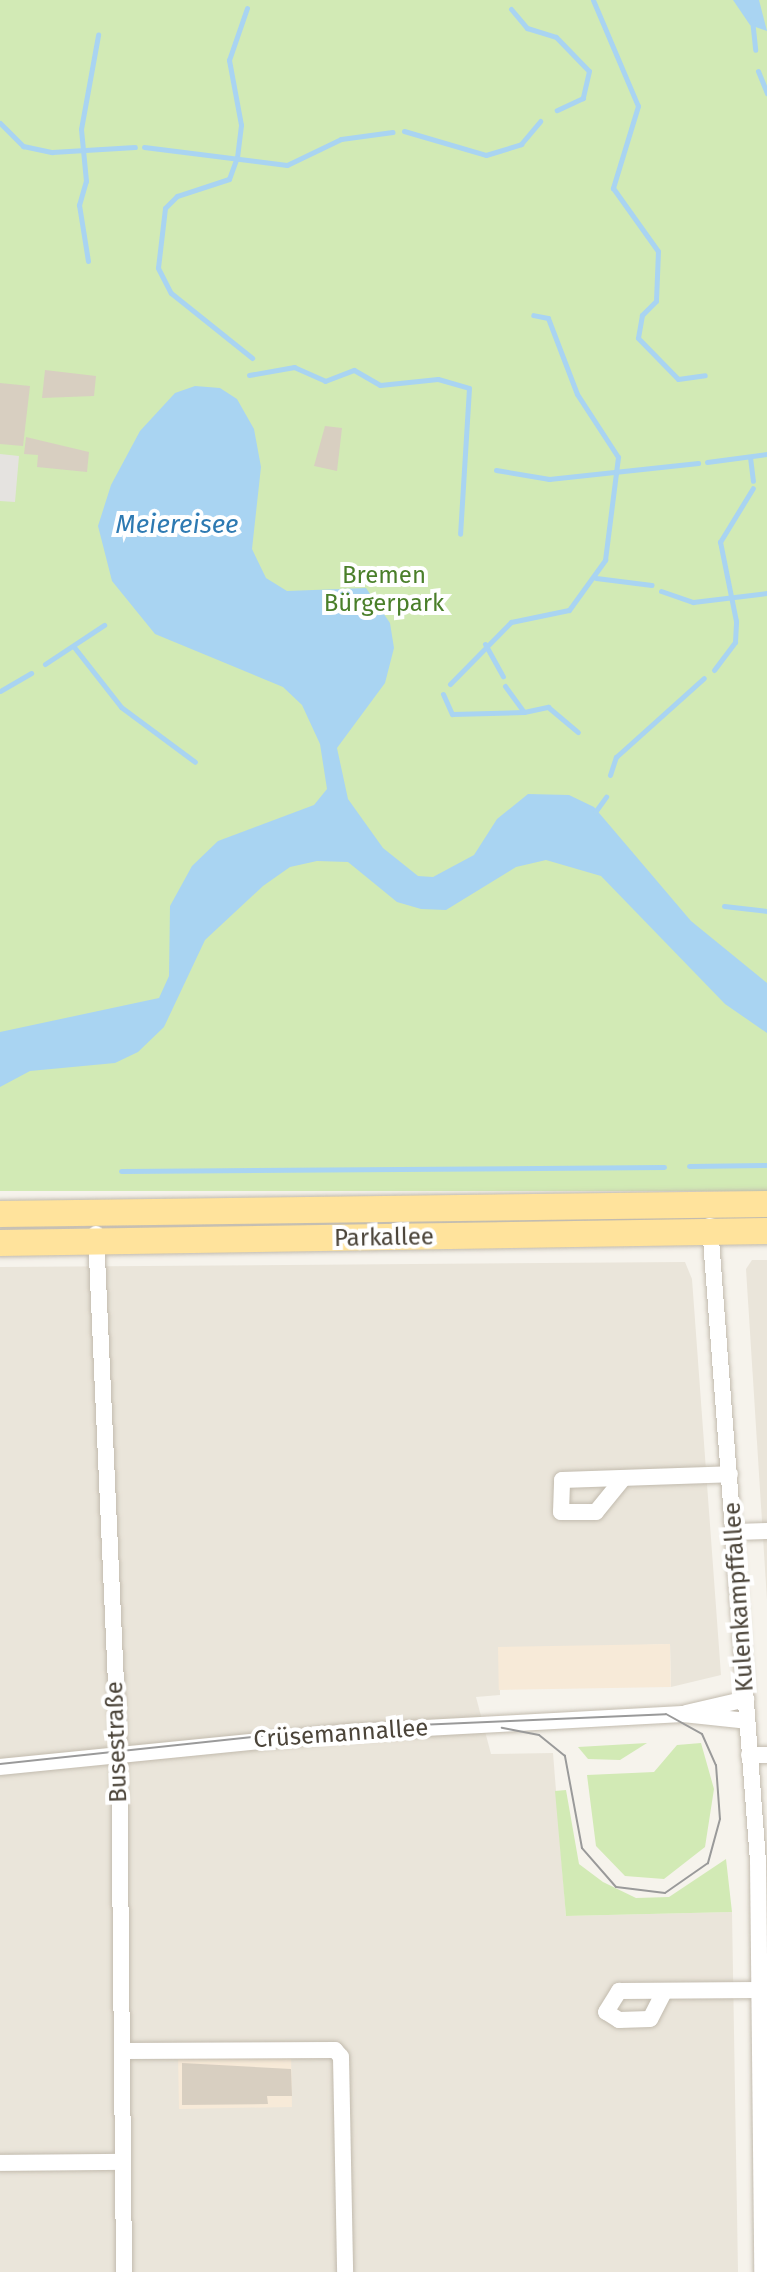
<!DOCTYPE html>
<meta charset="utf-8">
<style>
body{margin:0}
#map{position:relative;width:767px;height:2272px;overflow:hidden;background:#f6f3ec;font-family:"Fira Sans",sans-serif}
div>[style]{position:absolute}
.residential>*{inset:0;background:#eae5da}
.commercial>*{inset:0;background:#f7ead8;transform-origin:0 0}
.green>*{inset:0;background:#d2eab5;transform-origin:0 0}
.parking>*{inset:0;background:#e5e3e0}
.water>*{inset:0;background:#a9d4f2}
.stream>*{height:5px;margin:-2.5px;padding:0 2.5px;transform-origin:2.5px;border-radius:2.5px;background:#a9d4f2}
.building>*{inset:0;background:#d8cfc1}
.roads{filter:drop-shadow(0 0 2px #c2bbae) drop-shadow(0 0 2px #c2bbae)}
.street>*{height:16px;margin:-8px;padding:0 8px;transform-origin:8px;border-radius:8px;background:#fff}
.primary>*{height:26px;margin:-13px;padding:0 13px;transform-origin:13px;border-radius:13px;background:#ffe39c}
.tram>*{height:2px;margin:-1px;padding:0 1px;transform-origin:1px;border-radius:1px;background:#9a9a9a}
span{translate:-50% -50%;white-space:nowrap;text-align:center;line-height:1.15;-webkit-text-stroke:8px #fff;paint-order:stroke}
.park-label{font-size:24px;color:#4a7f2a}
.street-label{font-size:24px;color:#4b4439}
.water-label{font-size:26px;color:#2e7ab2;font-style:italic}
</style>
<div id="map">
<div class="residential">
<div style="clip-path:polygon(752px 1260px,767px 1260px,767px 1600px,746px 1269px)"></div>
<div style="clip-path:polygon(685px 1262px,692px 1279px,721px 1675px,671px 1687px,670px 1644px,499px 1650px,500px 1695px,476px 1697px,491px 1754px,553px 1753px,566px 1916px,732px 1912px,738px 2272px,0 2272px,0 1267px)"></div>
</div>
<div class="commercial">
<div style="left:670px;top:1644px;width:43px;height:172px;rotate:89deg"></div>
<div style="left:291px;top:2051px;width:56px;height:113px;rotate:89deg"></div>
</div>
<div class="green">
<div style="left:0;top:0;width:767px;height:1191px"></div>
<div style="clip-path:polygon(647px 1743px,620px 1760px,588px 1759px,578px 1747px)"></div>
<div style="clip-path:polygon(701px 1743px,714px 1789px,705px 1847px,664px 1879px,625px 1876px,596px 1846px,587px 1775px,654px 1772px,677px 1745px)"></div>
<div style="clip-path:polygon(566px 1790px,579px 1864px,603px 1882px,636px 1898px,669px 1897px,726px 1859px,732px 1912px,566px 1916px,555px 1791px)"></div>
</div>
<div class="parking">
<div style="clip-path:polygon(0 454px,19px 456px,15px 502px,0 501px)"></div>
</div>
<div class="water">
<div style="clip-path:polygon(733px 0,759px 0,767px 31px,750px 25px)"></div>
<div style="clip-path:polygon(195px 386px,220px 388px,237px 399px,254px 429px,261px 467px,252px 549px,266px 578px,287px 591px,366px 588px,390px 623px,394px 648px,385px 683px,337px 748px,348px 799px,383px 848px,418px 876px,433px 877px,474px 855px,497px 819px,528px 794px,569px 795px,594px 807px,691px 921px,767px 983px,767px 1033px,725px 1004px,601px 876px,546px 860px,516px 867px,446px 910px,421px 909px,397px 902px,348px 862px,317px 861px,290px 867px,263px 886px,205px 940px,164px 1027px,138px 1052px,115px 1063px,30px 1071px,0 1087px,0 1032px,159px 998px,169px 976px,170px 906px,192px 866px,218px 841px,314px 805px,327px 789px,320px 744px,302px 705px,283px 687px,155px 634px,112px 581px,98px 526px,111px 485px,140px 431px,175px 393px)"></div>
</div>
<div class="stream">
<div style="left:593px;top:0;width:115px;rotate:67deg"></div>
<div style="left:638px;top:106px;width:86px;rotate:107deg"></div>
<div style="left:613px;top:188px;width:77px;rotate:54.5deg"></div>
<div style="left:658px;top:251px;width:50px;rotate:92.3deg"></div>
<div style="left:656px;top:301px;width:20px;rotate:135deg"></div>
<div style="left:642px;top:315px;width:23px;rotate:100deg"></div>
<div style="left:638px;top:338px;width:57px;rotate:45.7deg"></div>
<div style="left:678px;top:379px;width:27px;rotate:-8deg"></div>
<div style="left:247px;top:8px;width:55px;rotate:109.1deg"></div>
<div style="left:229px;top:60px;width:66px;rotate:79.5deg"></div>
<div style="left:241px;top:125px;width:32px;rotate:97deg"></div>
<div style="left:237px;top:157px;width:23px;rotate:110deg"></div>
<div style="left:229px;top:179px;width:55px;rotate:161.9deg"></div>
<div style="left:177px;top:196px;width:17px;rotate:135deg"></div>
<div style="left:165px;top:208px;width:60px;rotate:96.7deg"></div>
<div style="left:158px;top:268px;width:28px;rotate:63deg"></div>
<div style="left:171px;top:293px;width:104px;rotate:38.7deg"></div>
<div style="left:511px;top:9px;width:25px;rotate:50deg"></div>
<div style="left:527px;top:28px;width:30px;rotate:17deg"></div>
<div style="left:556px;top:37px;width:47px;rotate:45.9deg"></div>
<div style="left:589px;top:71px;width:28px;rotate:103deg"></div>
<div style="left:583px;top:98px;width:29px;rotate:155deg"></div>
<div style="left:752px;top:19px;width:31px;rotate:84deg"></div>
<div style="left:758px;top:71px;width:24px;rotate:68deg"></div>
<div style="left:0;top:123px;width:33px;rotate:45deg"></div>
<div style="left:23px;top:146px;width:30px;rotate:12deg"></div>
<div style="left:52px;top:152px;width:83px;rotate:-3.4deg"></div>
<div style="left:404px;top:131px;width:85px;rotate:16.3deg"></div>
<div style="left:486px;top:155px;width:37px;rotate:-17deg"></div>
<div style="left:521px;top:144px;width:30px;rotate:-50deg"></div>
<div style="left:144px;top:147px;width:144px;rotate:7.2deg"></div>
<div style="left:287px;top:165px;width:60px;rotate:-25.7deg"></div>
<div style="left:341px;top:139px;width:52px;rotate:-7.7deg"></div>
<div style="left:88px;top:261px;width:57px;rotate:-99.1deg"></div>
<div style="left:79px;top:205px;width:25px;rotate:-74deg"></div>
<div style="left:86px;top:181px;width:52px;rotate:-95.5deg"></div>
<div style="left:81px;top:129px;width:96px;rotate:-79.7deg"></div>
<div style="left:249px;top:375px;width:46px;rotate:-10.1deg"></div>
<div style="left:294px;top:367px;width:34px;rotate:24deg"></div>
<div style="left:325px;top:381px;width:31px;rotate:-21deg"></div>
<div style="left:354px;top:370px;width:30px;rotate:30deg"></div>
<div style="left:380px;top:385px;width:58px;rotate:-5.9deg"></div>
<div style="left:438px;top:379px;width:32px;rotate:16deg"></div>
<div style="left:469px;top:388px;width:146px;rotate:93.5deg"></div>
<div style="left:750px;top:457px;width:24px;rotate:83deg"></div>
<div style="left:707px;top:462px;width:61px;rotate:-7.6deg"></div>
<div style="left:496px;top:470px;width:54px;rotate:9.6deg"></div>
<div style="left:549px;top:479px;width:150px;rotate:-6.1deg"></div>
<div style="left:596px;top:578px;width:56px;rotate:7.1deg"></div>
<div style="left:661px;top:591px;width:34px;rotate:19deg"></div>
<div style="left:693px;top:602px;width:75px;rotate:-6.9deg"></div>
<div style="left:485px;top:644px;width:37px;rotate:61deg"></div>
<div style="left:74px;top:647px;width:76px;rotate:51.9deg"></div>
<div style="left:121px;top:707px;width:92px;rotate:36.6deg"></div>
<div style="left:45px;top:664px;width:71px;rotate:-33.5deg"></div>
<div style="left:714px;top:670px;width:35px;rotate:-53deg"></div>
<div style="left:735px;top:642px;width:21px;rotate:-87deg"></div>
<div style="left:736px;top:621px;width:81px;rotate:-101.4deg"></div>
<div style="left:720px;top:542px;width:63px;rotate:-58.6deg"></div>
<div style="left:450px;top:684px;width:87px;rotate:-45.5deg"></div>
<div style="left:511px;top:622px;width:59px;rotate:-11.7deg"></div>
<div style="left:569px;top:610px;width:62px;rotate:-54.2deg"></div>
<div style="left:605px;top:560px;width:104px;rotate:-82.8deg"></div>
<div style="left:618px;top:457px;width:75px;rotate:-123.1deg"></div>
<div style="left:577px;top:394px;width:81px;rotate:-110.9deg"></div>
<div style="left:548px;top:318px;width:15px;rotate:-169deg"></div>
<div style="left:505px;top:686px;width:32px;rotate:54deg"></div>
<div style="left:524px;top:712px;width:25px;rotate:-12deg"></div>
<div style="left:548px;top:707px;width:39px;rotate:40deg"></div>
<div style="left:0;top:691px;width:36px;rotate:-30deg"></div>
<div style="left:443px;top:694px;width:22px;rotate:66deg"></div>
<div style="left:452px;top:714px;width:72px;rotate:-1.6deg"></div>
<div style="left:610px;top:775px;width:19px;rotate:-72deg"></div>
<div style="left:616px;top:757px;width:118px;rotate:-41.9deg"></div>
<div style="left:595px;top:812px;width:19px;rotate:-54deg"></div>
<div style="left:724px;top:906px;width:43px;rotate:6.6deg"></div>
<div style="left:689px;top:1166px;width:78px;rotate:-0.7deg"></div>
<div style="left:121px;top:1171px;width:543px;rotate:-0.42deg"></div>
</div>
<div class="building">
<div style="clip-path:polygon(45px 370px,96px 376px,94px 396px,42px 398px)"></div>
<div style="clip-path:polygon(0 383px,30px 386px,23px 446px,0 444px)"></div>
<div style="clip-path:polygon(325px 426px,342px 428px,337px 471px,314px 466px)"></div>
<div style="clip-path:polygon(26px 437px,89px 452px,87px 472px,37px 467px,38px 455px,24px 454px)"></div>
<div style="clip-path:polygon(182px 2063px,291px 2069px,292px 2096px,267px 2096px,268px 2104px,182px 2105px)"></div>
</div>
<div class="roads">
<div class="street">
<div style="left:710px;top:1226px;width:637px;rotate:85.68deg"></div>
<div style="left:758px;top:1861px;width:411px;rotate:89.4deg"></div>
<div style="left:96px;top:1234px;width:517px;rotate:87.45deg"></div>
<div style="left:119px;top:1750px;width:522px;rotate:89.45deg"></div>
<div style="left:622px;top:1480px;width:41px;rotate:129.1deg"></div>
<div style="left:596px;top:1512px;width:35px;rotate:180deg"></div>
<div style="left:561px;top:1512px;width:32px;rotate:-88deg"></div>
<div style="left:562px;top:1480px;width:168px;rotate:-2deg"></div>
<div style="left:735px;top:1532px;width:32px;rotate:-2deg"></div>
<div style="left:686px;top:1713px;width:62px;rotate:-13.1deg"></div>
<div style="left:749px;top:1755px;width:18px"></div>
<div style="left:0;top:1767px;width:354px;rotate:-5.7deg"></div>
<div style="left:352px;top:1732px;width:331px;rotate:-3.1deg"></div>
<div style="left:683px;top:1714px;width:64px;rotate:6.2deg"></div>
<div style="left:664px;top:1992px;width:30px;rotate:117deg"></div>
<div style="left:650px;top:2019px;width:31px;rotate:178deg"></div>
<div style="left:619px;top:2020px;width:15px;rotate:-148deg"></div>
<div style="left:606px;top:2012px;width:25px;rotate:-58deg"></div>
<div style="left:619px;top:1991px;width:139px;rotate:-0.4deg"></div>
<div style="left:124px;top:2051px;width:211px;rotate:-0.3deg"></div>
<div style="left:335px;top:2050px;width:9px;rotate:49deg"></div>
<div style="left:341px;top:2057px;width:215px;rotate:88.9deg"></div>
<div style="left:0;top:2163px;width:123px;rotate:-0.5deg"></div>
</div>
<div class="primary">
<div style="left:0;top:1214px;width:767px;rotate:-0.75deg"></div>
<div style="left:0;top:1243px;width:767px;rotate:-0.9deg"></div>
</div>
</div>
<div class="tram">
<div style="left:0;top:1764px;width:328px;rotate:-6.1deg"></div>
<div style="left:326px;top:1729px;width:340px;rotate:-2.5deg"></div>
<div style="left:666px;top:1714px;width:41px;rotate:29.1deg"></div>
<div style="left:702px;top:1734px;width:34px;rotate:66deg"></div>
<div style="left:716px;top:1765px;width:54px;rotate:85.8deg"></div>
<div style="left:720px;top:1819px;width:46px;rotate:105.3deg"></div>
<div style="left:708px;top:1863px;width:52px;rotate:145.1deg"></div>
<div style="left:665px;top:1893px;width:49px;rotate:-173deg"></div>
<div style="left:616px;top:1887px;width:52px;rotate:-131.1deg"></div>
<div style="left:582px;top:1848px;width:94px;rotate:-100.5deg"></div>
<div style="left:565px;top:1756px;width:33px;rotate:-141deg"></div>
<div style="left:539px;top:1735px;width:38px;rotate:-169deg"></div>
</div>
<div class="park-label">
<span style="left:384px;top:590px">Bremen<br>Bürgerpark</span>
</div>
<div class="street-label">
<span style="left:384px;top:1238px;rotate:-1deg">Parkallee</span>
<span style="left:739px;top:1597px;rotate:-94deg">Kulenkampffallee</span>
<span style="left:341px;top:1734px;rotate:-4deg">Crüsemannallee</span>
<span style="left:117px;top:1742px;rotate:-92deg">Busestraße</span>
</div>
<div class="water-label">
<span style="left:177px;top:525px">Meiereisee</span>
</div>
</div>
